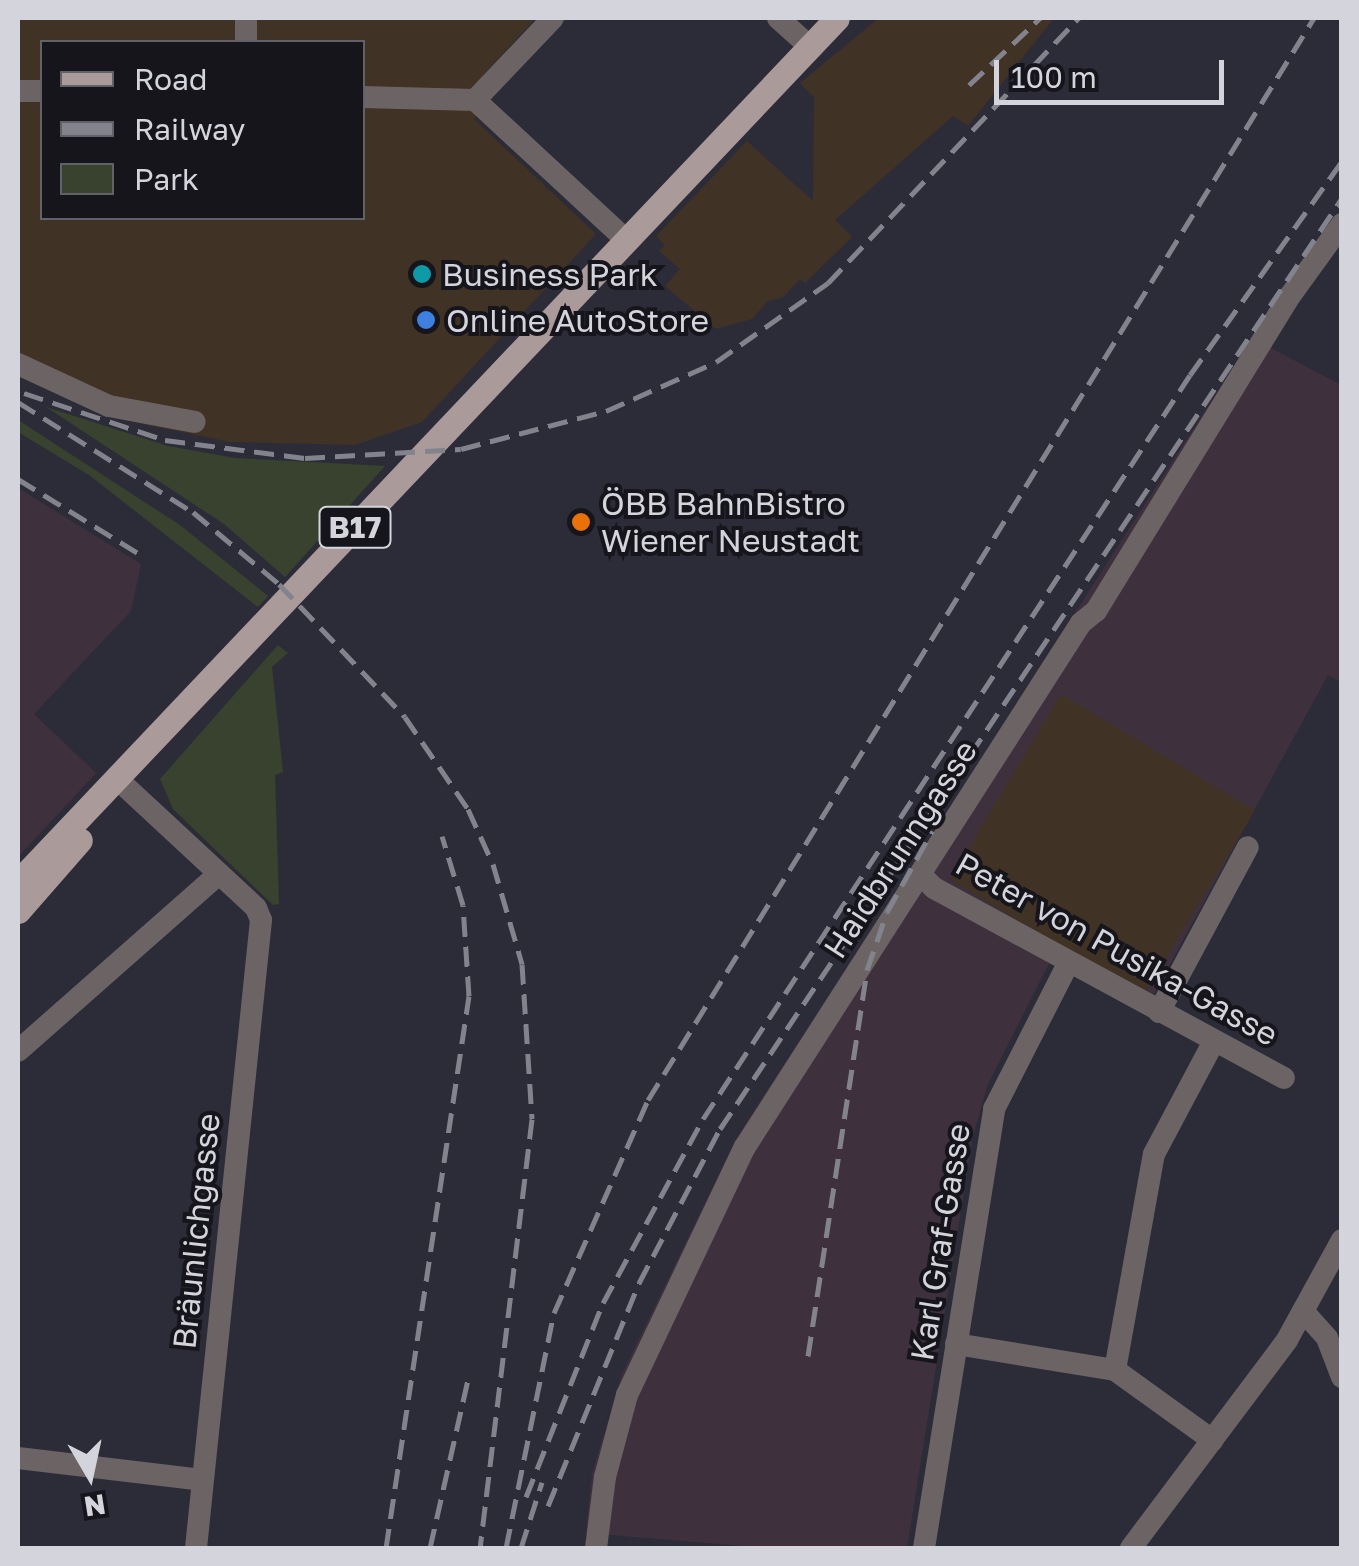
<!DOCTYPE html>
<meta charset="utf-8">
<style>
body{margin:0}
#map{position:relative;width:1359px;height:1566px;overflow:hidden;background:#2c2c38;font-family:"Golos Text",sans-serif}
div>[style]{position:absolute}
.commercial>*{inset:0;background:#3e303d}
.industrial>*{inset:0;background:#403225;transform-origin:0 0}
.green>*{inset:0;background:#38422f}
.minor>*{height:22px;margin:-11px;padding:0 11px;transform-origin:11px;border-radius:11px;background:#6c6464}
.major>*{height:25px;margin:-12.5px;padding:0 12.5px;transform-origin:12.5px;border-radius:12.5px;background:#aa9a99}
.rail>*{height:5px;margin-top:-2.5px;transform-origin:0;background:repeating-linear-gradient(90deg,#83838d 0 20px,transparent 0 30px)}
.dots>*{width:28px;height:28px;translate:-50% -50%;box-sizing:border-box;border:5px solid #15151b;border-radius:50%}
span{translate:-50% -50%;white-space:nowrap;text-align:center;line-height:1.15;-webkit-text-stroke:8px #15151b;paint-order:stroke}
.shield-label span{padding:2px 8px;background:#15151b;border:2px solid;border-radius:8px;-webkit-text-stroke-width:0}
.shield-label{font-size:30px;color:#d4d4dc;font-weight:700}
.poi-label{font-size:32px;color:#d4d4dc}
.left{translate:0 -50%;text-align:left}
.street-label{font-size:32px;color:#d4d4dc}
.frame{position:absolute;inset:0;border:20px solid #d4d4dc;pointer-events:none}
.legend{position:absolute;left:40px;top:40px;width:325px;height:180px;box-sizing:border-box;background:#15151b;border:2px solid #616168;margin:0;padding:12px 18px;list-style:none;font-size:30px;color:#d4d4dc}
.legend li{display:flex;align-items:center;gap:20px;height:50px}
.legend b{width:50px;border:2px solid #616168}
.north{position:absolute;left:40px;top:1426px;width:100px;height:100px;-webkit-text-stroke:8px #15151b;paint-order:stroke;rotate:171deg;font-size:28px;font-weight:700;line-height:40px;text-align:center;color:#d4d4dc}
.north::after{content:'';display:block;margin:auto;width:35px;height:45px;background:#d4d4dc;clip-path:polygon(50% 0,100% 100%,50% 72%,0 100%)}
.scale{position:absolute;left:994px;top:60px;width:230px;height:45px;box-sizing:border-box;border:5px solid #d4d4dc;border-top:0;padding-left:12px;font-size:30px;line-height:35px;white-space:nowrap;color:#d4d4dc;-webkit-text-stroke:8px #15151b;paint-order:stroke}
</style>
<div id="map">
<div class="commercial">
<div style="clip-path:polygon(1252px 338px,1341px 385px,1341px 682px,1328px 675px,1152px 997px,1059px 944px,988px 1084px,973px 1136px,907px 1548px,766px 1548px,586px 1533px,592px 1474px,622px 1374px,736px 1139px)"></div>
<div style="clip-path:polygon(18px 488px,141px 564px,131px 611px,34px 714px,96px 773px,18px 857px)"></div>
</div>
<div class="industrial">
<div style="clip-path:polygon(evenodd,18px 18px,536px 18px,484px 74px,475px 120px,596px 234px,422px 422px,355px 445px,230px 442px,138px 423px,18px 374px,18px 18px,42px 42px,362px 42px,362px 218px,42px 218px,42px 42px)"></div>
<div style="clip-path:polygon(879px 18px,1054px 18px,968px 126px,953px 116px,835px 220px,852px 237px,805px 283px,800px 279px,782px 298px,768px 301px,752px 319px,716px 329px,665px 286px,680px 269px,659px 251px,665px 245px,656px 236px,747px 141px,813px 201px,814px 97px,800px 83px)"></div>
<div style="left:1061px;top:694px;width:226px;height:216px;rotate:31deg"></div>
</div>
<div class="green">
<div style="clip-path:polygon(46px 407px,168px 446px,235px 458px,385px 466px,285px 577px,224px 524px)"></div>
<div style="clip-path:polygon(18px 420px,180px 525px,268px 596px,258px 607px,89px 475px,18px 432px)"></div>
<div style="clip-path:polygon(278px 645px,288px 653px,272px 667px,283px 772px,275px 775px,279px 904px,273px 905px,173px 809px,160px 779px)"></div>
</div>
<div class="minor">
<div style="left:246px;top:18px;width:24px;rotate:90deg"></div>
<div style="left:778px;top:18px;width:42px;rotate:42.1deg"></div>
<div style="left:18px;top:91px;width:24px"></div>
<div style="left:362px;top:97px;width:113px;rotate:1.5deg"></div>
<div style="left:475px;top:100px;width:206px;rotate:42.8deg"></div>
<div style="left:475px;top:100px;width:113px;rotate:-46.4deg"></div>
<div style="left:18px;top:364px;width:100px;rotate:24.8deg"></div>
<div style="left:109px;top:406px;width:87px;rotate:10.5deg"></div>
<div style="left:127px;top:788px;width:176px;rotate:42.9deg"></div>
<div style="left:256px;top:908px;width:13px;rotate:67deg"></div>
<div style="left:261px;top:920px;width:631px;rotate:95.91deg"></div>
<div style="left:921px;top:875px;width:18px;rotate:45deg"></div>
<div style="left:934px;top:888px;width:398px;rotate:28.5deg"></div>
<div style="left:1159px;top:1012px;width:187px;rotate:-61.7deg"></div>
<div style="left:18px;top:1051px;width:268px;rotate:-41.4deg"></div>
<div style="left:1303px;top:1311px;width:36px;rotate:48deg"></div>
<div style="left:1327px;top:1338px;width:42px;rotate:69deg"></div>
<div style="left:956px;top:1344px;width:161px;rotate:9.3deg"></div>
<div style="left:1115px;top:1370px;width:120px;rotate:35.8deg"></div>
<div style="left:1115px;top:1370px;width:219px;rotate:-79.8deg"></div>
<div style="left:1154px;top:1154px;width:128px;rotate:-62deg"></div>
<div style="left:18px;top:1458px;width:185px;rotate:6.8deg"></div>
<div style="left:596px;top:1548px;width:72px;rotate:-82.8deg"></div>
<div style="left:605px;top:1477px;width:85px;rotate:-75deg"></div>
<div style="left:627px;top:1395px;width:275px;rotate:-64.6deg"></div>
<div style="left:745px;top:1147px;width:622px;rotate:-57.33deg"></div>
<div style="left:1081px;top:623px;width:19px;rotate:-39deg"></div>
<div style="left:1096px;top:611px;width:365px;rotate:-58.4deg"></div>
<div style="left:1287px;top:300px;width:94px;rotate:-54.1deg"></div>
<div style="left:924px;top:1548px;width:445px;rotate:-80.9deg"></div>
<div style="left:994px;top:1109px;width:165px;rotate:-63deg"></div>
<div style="left:1131px;top:1548px;width:260px;rotate:-53.1deg"></div>
<div style="left:1287px;top:1340px;width:114px;rotate:-61.2deg"></div>
</div>
<div class="major">
<div style="left:18px;top:882px;width:1190px;rotate:-46.53deg"></div>
<div style="left:18px;top:911px;width:94px;rotate:-48.9deg"></div>
</div>
<div class="rail">
<div style="left:969px;top:85px;width:98px;rotate:-43.3deg"></div>
<div style="left:24px;top:393px;width:149px;rotate:18.4deg"></div>
<div style="left:165px;top:440px;width:141px;rotate:7.3deg"></div>
<div style="left:305px;top:458px;width:156px;rotate:-3.3deg"></div>
<div style="left:461px;top:449px;width:150px;rotate:-14.7deg"></div>
<div style="left:606px;top:411px;width:120px;rotate:-24deg"></div>
<div style="left:716px;top:362px;width:137px;rotate:-35.2deg"></div>
<div style="left:828px;top:283px;width:365px;rotate:-46.6deg"></div>
<div style="left:18px;top:402px;width:207px;rotate:32.2deg"></div>
<div style="left:193px;top:512px;width:112px;rotate:39.9deg"></div>
<div style="left:279px;top:584px;width:183px;rotate:46.5deg"></div>
<div style="left:405px;top:717px;width:112px;rotate:55.6deg"></div>
<div style="left:468px;top:809px;width:60px;rotate:65.6deg"></div>
<div style="left:493px;top:864px;width:104px;rotate:73.8deg"></div>
<div style="left:522px;top:964px;width:155px;rotate:86.3deg"></div>
<div style="left:532px;top:1119px;width:432px;rotate:96.9deg"></div>
<div style="left:18px;top:479px;width:145px;rotate:31.7deg"></div>
<div style="left:808px;top:1356px;width:390px;rotate:-81.3deg"></div>
<div style="left:867px;top:970px;width:61px;rotate:-71deg"></div>
<div style="left:887px;top:912px;width:93px;rotate:-60.9deg"></div>
<div style="left:526px;top:1497px;width:209px;rotate:-68.4deg"></div>
<div style="left:603px;top:1303px;width:209px;rotate:-61.5deg"></div>
<div style="left:703px;top:1119px;width:889px;rotate:-56.79deg"></div>
<div style="left:1190px;top:375px;width:262px;rotate:-54.6deg"></div>
<div style="left:548px;top:1506px;width:241px;rotate:-67.8deg"></div>
<div style="left:639px;top:1283px;width:174px;rotate:-62.3deg"></div>
<div style="left:720px;top:1129px;width:1120px;rotate:-56.25deg"></div>
<div style="left:386px;top:1548px;width:558px;rotate:-81.45deg"></div>
<div style="left:469px;top:996px;width:91px;rotate:-93.8deg"></div>
<div style="left:463px;top:905px;width:72px;rotate:-106.9deg"></div>
<div style="left:430px;top:1548px;width:177px;rotate:-77.3deg"></div>
<div style="left:506px;top:1548px;width:240px;rotate:-78.5deg"></div>
<div style="left:554px;top:1313px;width:233px;rotate:-66.2deg"></div>
<div style="left:648px;top:1100px;width:1271px;rotate:-58.39deg"></div>
<div style="left:521px;top:1548px;width:69px;rotate:-72.3deg"></div>
</div>
<div class="dots">
<div style="left:422px;top:274px;background:#0f9aa8"></div>
<div style="left:426px;top:320px;background:#3f7fe0"></div>
<div style="left:581px;top:522px;background:#e8710a"></div>
</div>
<div class="shield-label">
<span style="left:355px;top:527px">B17</span>
</div>
<div class="poi-label">
<span class="left" style="left:442px;top:274px">Business Park</span>
<span class="left" style="left:446px;top:320px">Online AutoStore</span>
<span class="left" style="left:601px;top:522px">ÖBB BahnBistro<br>Wiener Neustadt</span>
</div>
<div class="street-label">
<span style="left:900px;top:849px;rotate:-57deg">Haidbrunngasse</span>
<span style="left:1117px;top:949px;rotate:29deg">Peter von Pusika-Gasse</span>
<span style="left:196px;top:1231px;rotate:-84deg">Bräunlichgasse</span>
<span style="left:940px;top:1242px;rotate:-81deg">Karl Graf-Gasse</span>
</div>
<div class="frame"></div>
<ul class="legend">
<li><b style="height:12px;background:#aa9a99"></b>Road</li>
<li><b style="height:12px;background:#83838d"></b>Railway</li>
<li><b style="height:28px;background:#38422f"></b>Park</li>
</ul>
<div class="north">N</div>
<div class="scale">100 m</div>
</div>
